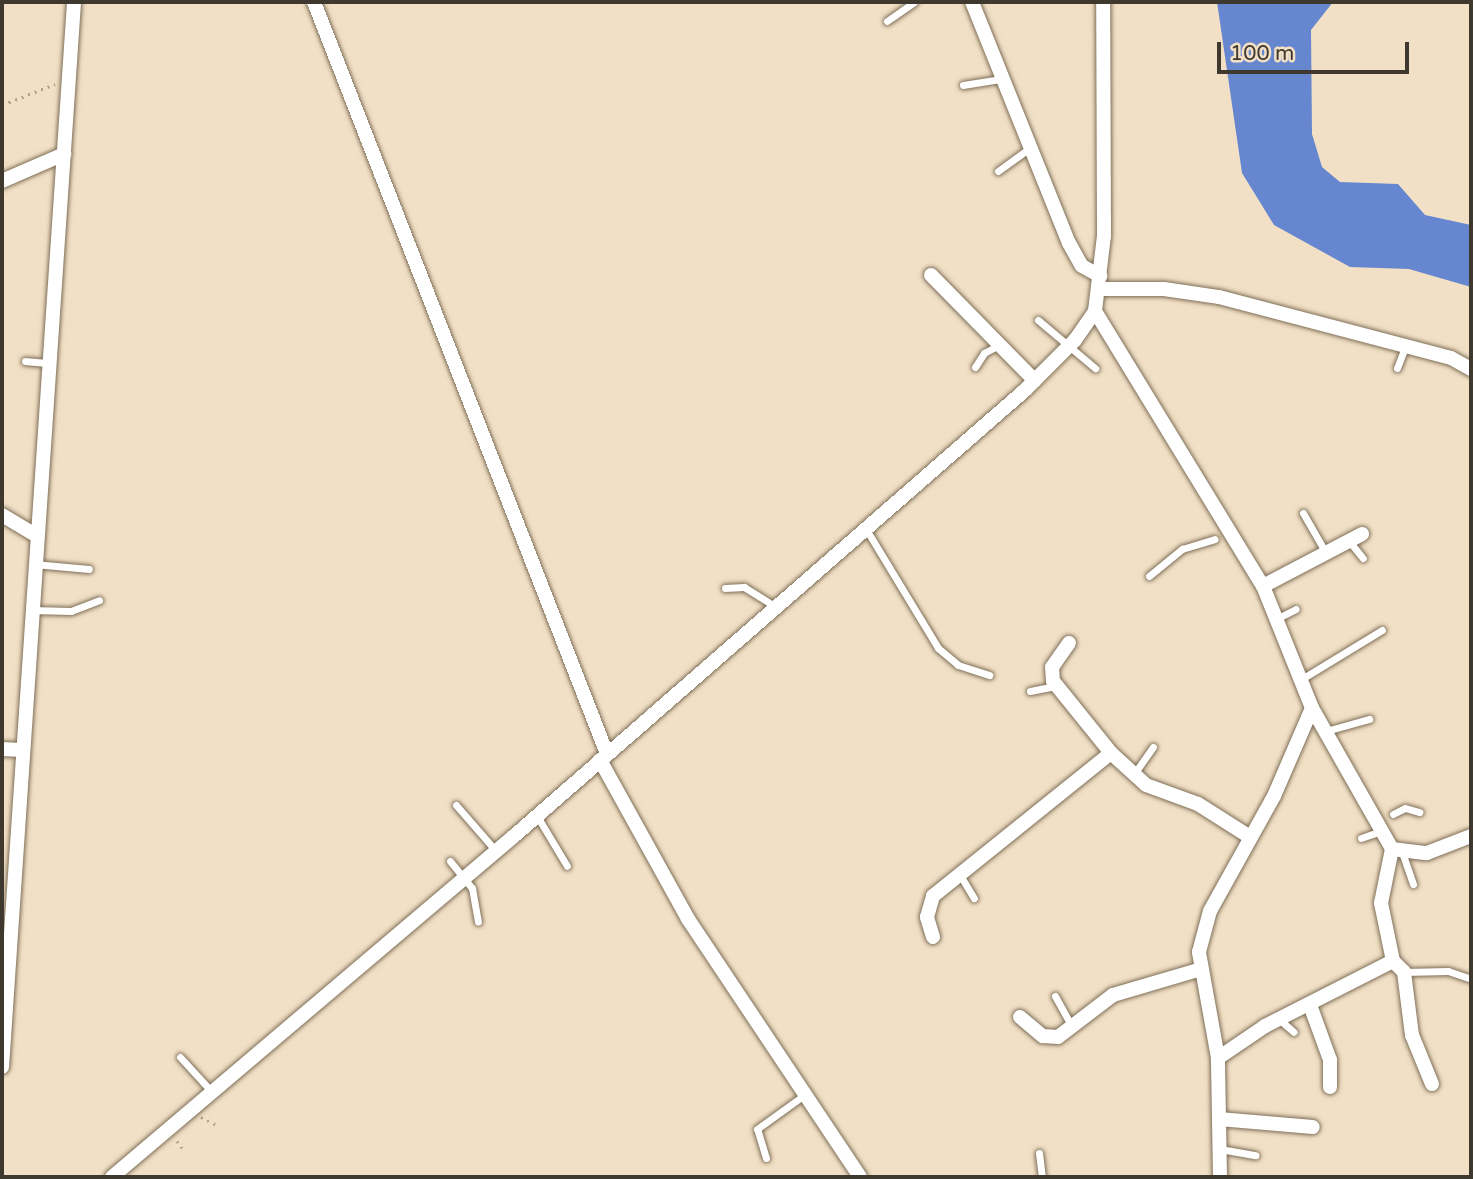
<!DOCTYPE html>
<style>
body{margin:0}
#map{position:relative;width:1473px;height:1179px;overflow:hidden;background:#f2e0c6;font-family:"Varela Round",sans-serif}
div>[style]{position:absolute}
.water>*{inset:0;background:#6687cf}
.path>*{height:2.5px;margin-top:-1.25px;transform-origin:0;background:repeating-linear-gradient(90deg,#b0a28e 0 2px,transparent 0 7px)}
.roads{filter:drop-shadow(0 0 2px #7e6f57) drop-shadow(0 0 2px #7e6f57)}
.lane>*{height:7px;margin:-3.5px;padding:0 3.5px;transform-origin:3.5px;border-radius:3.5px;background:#fff}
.street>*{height:14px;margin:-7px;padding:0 7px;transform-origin:7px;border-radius:7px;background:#fff}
span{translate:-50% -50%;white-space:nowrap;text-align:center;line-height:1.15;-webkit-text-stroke:5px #f2e0c6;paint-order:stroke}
.frame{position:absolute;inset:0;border:4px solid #3f382e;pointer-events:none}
.scale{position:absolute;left:1217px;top:42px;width:192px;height:32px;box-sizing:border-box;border:4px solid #3f382e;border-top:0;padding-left:9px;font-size:21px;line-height:24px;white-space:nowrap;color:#3f382e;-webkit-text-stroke:5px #f2e0c6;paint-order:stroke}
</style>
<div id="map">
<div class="water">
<div style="clip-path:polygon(1217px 2px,1333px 2px,1311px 30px,1312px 134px,1322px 167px,1340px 182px,1398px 184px,1425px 215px,1471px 225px,1471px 287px,1409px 269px,1350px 267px,1274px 225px,1242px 173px)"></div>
</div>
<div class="path">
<div style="left:2px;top:105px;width:57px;rotate:-21.6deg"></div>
<div style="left:201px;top:1117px;width:18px;rotate:27deg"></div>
<div style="left:177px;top:1141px;width:9px;rotate:54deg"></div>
</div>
<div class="roads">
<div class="lane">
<div style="left:887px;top:21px;width:33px;rotate:-35deg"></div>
<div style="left:963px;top:85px;width:39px;rotate:-9deg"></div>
<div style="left:998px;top:171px;width:39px;rotate:-36deg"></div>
<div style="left:1038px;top:320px;width:75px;rotate:40.1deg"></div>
<div style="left:25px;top:361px;width:24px;rotate:5deg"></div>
<div style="left:975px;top:367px;width:17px;rotate:-57deg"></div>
<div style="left:984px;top:353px;width:17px;rotate:-28deg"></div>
<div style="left:1397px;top:368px;width:22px;rotate:-69deg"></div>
<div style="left:1303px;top:513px;width:46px;rotate:60.1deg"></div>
<div style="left:866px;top:529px;width:139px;rotate:58.8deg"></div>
<div style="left:938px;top:648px;width:26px;rotate:40deg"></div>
<div style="left:958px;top:665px;width:33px;rotate:18deg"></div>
<div style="left:1349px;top:541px;width:22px;rotate:51deg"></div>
<div style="left:34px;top:564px;width:55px;rotate:5.2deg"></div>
<div style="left:1149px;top:576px;width:43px;rotate:-39.3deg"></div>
<div style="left:1182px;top:549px;width:34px;rotate:-17deg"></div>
<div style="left:725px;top:588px;width:19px;rotate:-3deg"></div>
<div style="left:744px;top:587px;width:38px;rotate:32deg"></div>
<div style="left:31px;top:610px;width:40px;rotate:1.4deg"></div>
<div style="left:71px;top:611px;width:30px;rotate:-21deg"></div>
<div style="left:1276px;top:619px;width:22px;rotate:-27deg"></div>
<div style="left:1300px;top:680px;width:96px;rotate:-31.4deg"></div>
<div style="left:1030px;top:691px;width:26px;rotate:-11deg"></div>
<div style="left:1326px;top:731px;width:45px;rotate:-15.6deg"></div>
<div style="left:1134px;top:774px;width:33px;rotate:-55deg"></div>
<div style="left:456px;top:805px;width:61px;rotate:49deg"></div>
<div style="left:1393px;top:814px;width:13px;rotate:-27deg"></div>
<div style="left:1405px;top:808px;width:15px;rotate:16deg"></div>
<div style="left:537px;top:816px;width:58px;rotate:59deg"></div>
<div style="left:1361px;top:838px;width:21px;rotate:-19deg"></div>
<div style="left:1402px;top:852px;width:34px;rotate:71deg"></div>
<div style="left:450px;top:861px;width:35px;rotate:51deg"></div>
<div style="left:472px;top:888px;width:34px;rotate:80deg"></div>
<div style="left:960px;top:875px;width:27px;rotate:59deg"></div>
<div style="left:1404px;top:972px;width:44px;rotate:-1.3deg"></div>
<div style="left:1448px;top:971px;width:24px;rotate:19deg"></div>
<div style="left:1055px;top:996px;width:33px;rotate:61deg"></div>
<div style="left:1280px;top:1020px;width:18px;rotate:41deg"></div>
<div style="left:180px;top:1057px;width:47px;rotate:47.6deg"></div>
<div style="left:1220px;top:1149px;width:36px;rotate:10deg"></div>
<div style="left:1039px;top:1153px;width:24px;rotate:83deg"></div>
<div style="left:766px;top:1158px;width:30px;rotate:-107deg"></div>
<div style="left:757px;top:1129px;width:62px;rotate:-35.8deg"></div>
</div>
<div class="street">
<div style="left:314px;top:2px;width:807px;rotate:68.71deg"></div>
<div style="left:972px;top:2px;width:260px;rotate:68.1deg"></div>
<div style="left:1069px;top:243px;width:26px;rotate:61deg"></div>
<div style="left:1082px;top:266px;width:21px;rotate:29deg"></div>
<div style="left:2px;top:181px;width:68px;rotate:-23.5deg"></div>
<div style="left:931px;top:275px;width:148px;rotate:45.5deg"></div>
<div style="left:1098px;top:289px;width:66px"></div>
<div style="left:1164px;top:289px;width:56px;rotate:8.3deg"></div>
<div style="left:1219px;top:297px;width:240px;rotate:14.7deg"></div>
<div style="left:1451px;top:358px;width:23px;rotate:29deg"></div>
<div style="left:1095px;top:311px;width:322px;rotate:58.6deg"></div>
<div style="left:1263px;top:586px;width:131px;rotate:68.1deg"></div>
<div style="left:1312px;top:708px;width:162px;rotate:60.4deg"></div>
<div style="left:1392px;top:849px;width:35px;rotate:7deg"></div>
<div style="left:1427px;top:853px;width:47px;rotate:-21.1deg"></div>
<div style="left:2px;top:515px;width:39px;rotate:31deg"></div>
<div style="left:1263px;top:586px;width:112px;rotate:-27.7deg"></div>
<div style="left:1069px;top:643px;width:29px;rotate:125deg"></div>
<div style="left:1052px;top:667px;width:14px;rotate:86deg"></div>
<div style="left:1053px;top:681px;width:92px;rotate:51.1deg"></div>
<div style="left:1111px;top:753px;width:47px;rotate:42.4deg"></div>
<div style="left:1146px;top:785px;width:55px;rotate:20.1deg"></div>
<div style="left:1198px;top:804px;width:62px;rotate:32.4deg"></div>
<div style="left:2px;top:749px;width:19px;rotate:3deg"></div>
<div style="left:600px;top:760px;width:182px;rotate:61deg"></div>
<div style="left:688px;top:919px;width:310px;rotate:56.3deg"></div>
<div style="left:933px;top:937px;width:21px;rotate:-107deg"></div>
<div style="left:927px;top:917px;width:22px;rotate:-74deg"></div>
<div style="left:933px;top:896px;width:228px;rotate:-38.8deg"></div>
<div style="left:1393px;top:961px;width:16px;rotate:45deg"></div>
<div style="left:1404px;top:972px;width:64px;rotate:82.8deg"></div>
<div style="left:1412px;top:1035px;width:53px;rotate:67.8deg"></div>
<div style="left:1310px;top:1005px;width:59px;rotate:70deg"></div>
<div style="left:1330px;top:1060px;width:27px;rotate:90deg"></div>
<div style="left:1020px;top:1017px;width:30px;rotate:40deg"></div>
<div style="left:1043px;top:1036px;width:15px;rotate:4deg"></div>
<div style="left:1058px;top:1037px;width:69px;rotate:-37.4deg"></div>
<div style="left:1113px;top:995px;width:89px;rotate:-16.4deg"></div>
<div style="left:1218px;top:1058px;width:57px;rotate:-34.2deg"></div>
<div style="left:1265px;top:1026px;width:144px;rotate:-26.9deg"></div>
<div style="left:1393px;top:961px;width:59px;rotate:-101.7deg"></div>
<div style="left:1381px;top:903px;width:55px;rotate:-78.5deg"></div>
<div style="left:2px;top:1067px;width:1067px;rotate:-86.13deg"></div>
<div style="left:1219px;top:1119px;width:94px;rotate:4.9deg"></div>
<div style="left:112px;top:1177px;width:527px;rotate:-40.31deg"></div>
<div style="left:514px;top:836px;width:678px;rotate:-41.11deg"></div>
<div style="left:1025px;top:390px;width:71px;rotate:-45deg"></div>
<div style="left:1075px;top:340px;width:35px;rotate:-55deg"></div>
<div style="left:1095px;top:311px;width:76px;rotate:-83.2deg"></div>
<div style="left:1104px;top:236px;width:234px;rotate:-90.2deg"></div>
<div style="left:1220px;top:1177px;width:119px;rotate:-91deg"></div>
<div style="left:1218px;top:1058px;width:108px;rotate:-100.2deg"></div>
<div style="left:1199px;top:952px;width:42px;rotate:-75deg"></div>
<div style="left:1210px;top:911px;width:132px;rotate:-60.9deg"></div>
<div style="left:1274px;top:796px;width:96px;rotate:-66.6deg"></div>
</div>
</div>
<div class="frame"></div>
<div class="scale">100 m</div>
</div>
